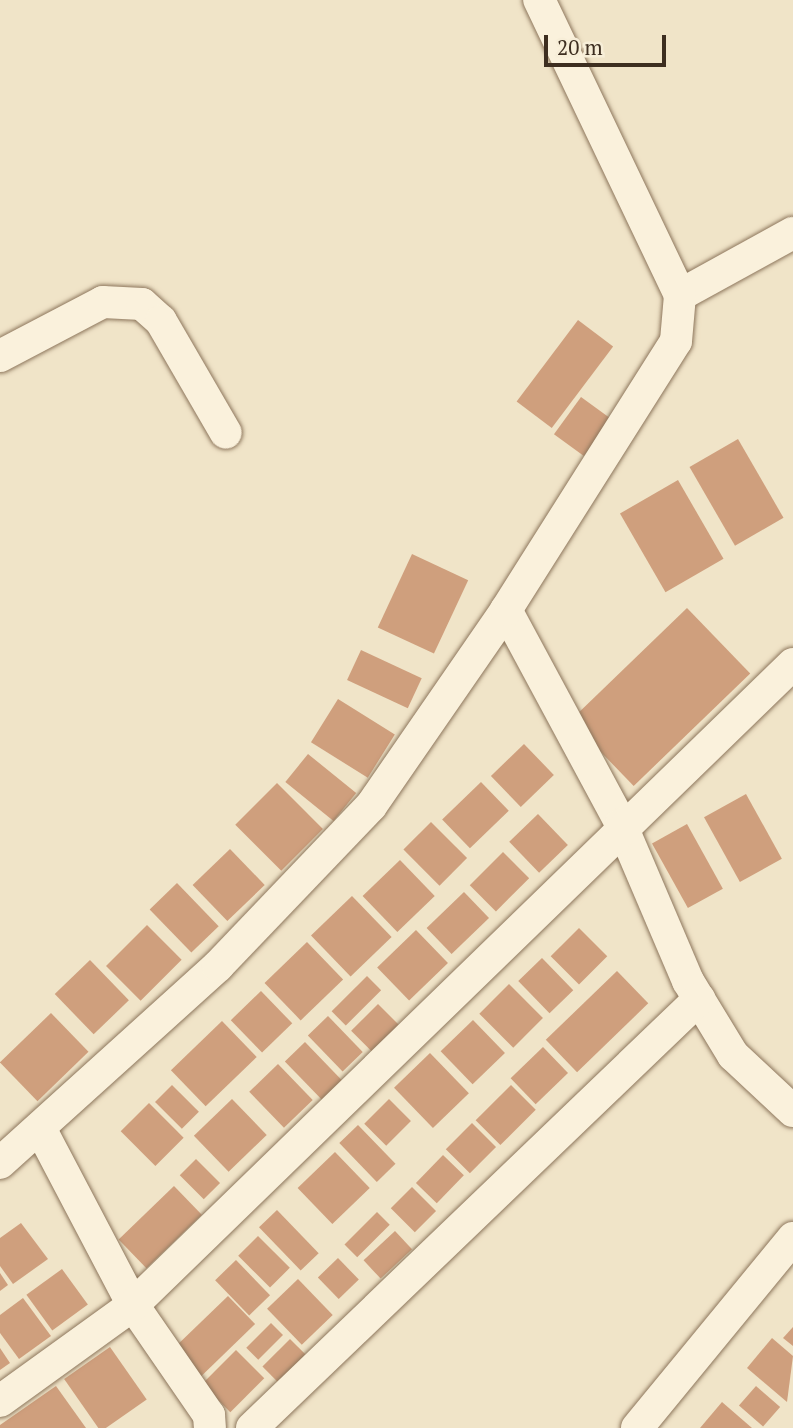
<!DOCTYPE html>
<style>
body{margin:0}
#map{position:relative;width:793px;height:1428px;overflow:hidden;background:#f0e4c8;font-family:"PT Serif",serif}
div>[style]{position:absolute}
.building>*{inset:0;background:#cf9f7d;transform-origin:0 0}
.roads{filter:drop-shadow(0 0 2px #8d765c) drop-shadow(0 0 2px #8d765c)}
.street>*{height:32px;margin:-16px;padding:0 16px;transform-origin:16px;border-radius:16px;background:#faf1dc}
span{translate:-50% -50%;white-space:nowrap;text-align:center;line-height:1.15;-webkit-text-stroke:6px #f7eed8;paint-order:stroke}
.scale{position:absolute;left:544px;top:35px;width:122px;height:32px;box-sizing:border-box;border:4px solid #3d2e20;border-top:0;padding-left:9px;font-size:21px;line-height:24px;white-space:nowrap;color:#3d2e20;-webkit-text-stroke:5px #f7eed8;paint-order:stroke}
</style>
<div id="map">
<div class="building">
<div style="left:578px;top:320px;width:44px;height:102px;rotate:37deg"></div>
<div style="left:581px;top:397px;width:37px;height:46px;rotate:36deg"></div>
<div style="left:738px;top:439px;width:91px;height:56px;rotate:60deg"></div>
<div style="left:678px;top:480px;width:91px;height:67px;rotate:60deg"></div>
<div style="left:412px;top:554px;width:62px;height:81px;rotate:25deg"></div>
<div style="left:687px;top:608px;width:91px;height:162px;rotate:46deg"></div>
<div style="left:361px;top:650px;width:67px;height:33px;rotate:25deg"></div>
<div style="left:338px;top:699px;width:67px;height:51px;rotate:32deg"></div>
<div style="left:524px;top:744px;width:43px;height:46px;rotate:46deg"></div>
<div style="left:308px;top:754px;width:62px;height:36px;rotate:39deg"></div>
<div style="left:481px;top:782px;width:40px;height:54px;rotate:46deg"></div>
<div style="left:277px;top:783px;width:65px;height:59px;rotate:45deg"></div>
<div style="left:746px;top:794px;width:74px;height:48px;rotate:61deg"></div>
<div style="left:538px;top:814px;width:43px;height:40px;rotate:46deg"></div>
<div style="left:431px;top:822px;width:51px;height:39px;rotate:45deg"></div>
<div style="left:687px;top:824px;width:74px;height:40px;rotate:61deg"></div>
<div style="left:230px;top:849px;width:50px;height:52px;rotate:46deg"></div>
<div style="left:503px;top:852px;width:37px;height:47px;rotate:45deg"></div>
<div style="left:400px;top:860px;width:50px;height:52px;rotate:46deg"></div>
<div style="left:177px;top:883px;width:60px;height:38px;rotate:46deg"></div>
<div style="left:464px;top:892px;width:36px;height:52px;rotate:46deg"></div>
<div style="left:352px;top:896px;width:57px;height:57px;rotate:46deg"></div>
<div style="left:147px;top:925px;width:49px;height:58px;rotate:45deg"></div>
<div style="left:579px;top:928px;width:40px;height:40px;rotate:45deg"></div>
<div style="left:416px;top:930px;width:46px;height:54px;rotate:46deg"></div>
<div style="left:307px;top:942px;width:52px;height:59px;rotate:46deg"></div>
<div style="left:542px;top:958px;width:45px;height:33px;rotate:46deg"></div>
<div style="left:90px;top:960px;width:56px;height:49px;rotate:46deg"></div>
<div style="left:617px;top:971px;width:45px;height:99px;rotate:46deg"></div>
<div style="left:367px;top:976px;width:20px;height:50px;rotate:45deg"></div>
<div style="left:509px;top:984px;width:48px;height:42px;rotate:45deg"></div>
<div style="left:261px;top:991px;width:45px;height:42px;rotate:46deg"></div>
<div style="left:378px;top:1004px;width:42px;height:38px;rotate:45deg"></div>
<div style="left:51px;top:1013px;width:54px;height:71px;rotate:46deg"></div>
<div style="left:328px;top:1016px;width:50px;height:28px;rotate:46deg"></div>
<div style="left:473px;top:1020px;width:46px;height:45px;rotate:46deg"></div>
<div style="left:222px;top:1021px;width:50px;height:71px;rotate:46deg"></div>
<div style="left:305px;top:1042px;width:60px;height:28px;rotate:46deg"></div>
<div style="left:543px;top:1047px;width:36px;height:45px;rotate:46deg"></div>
<div style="left:430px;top:1053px;width:56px;height:50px;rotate:46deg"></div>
<div style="left:278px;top:1064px;width:50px;height:40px;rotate:46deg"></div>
<div style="left:172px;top:1085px;width:38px;height:24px;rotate:45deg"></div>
<div style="left:511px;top:1085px;width:35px;height:50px;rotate:45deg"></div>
<div style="left:232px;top:1099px;width:50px;height:53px;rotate:46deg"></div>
<div style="left:389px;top:1099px;width:31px;height:35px;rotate:45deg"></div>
<div style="left:149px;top:1103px;width:49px;height:40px;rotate:45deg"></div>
<div style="left:472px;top:1123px;width:34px;height:37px;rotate:45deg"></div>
<div style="left:358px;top:1125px;width:54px;height:26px;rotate:46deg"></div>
<div style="left:335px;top:1152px;width:50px;height:52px;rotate:46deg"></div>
<div style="left:443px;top:1155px;width:29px;height:39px;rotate:44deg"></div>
<div style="left:196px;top:1159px;width:34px;height:23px;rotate:45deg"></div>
<div style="left:174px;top:1186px;width:40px;height:77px;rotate:46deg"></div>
<div style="left:412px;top:1187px;width:34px;height:30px;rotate:45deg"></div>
<div style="left:277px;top:1210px;width:60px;height:25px;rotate:46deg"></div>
<div style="left:377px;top:1212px;width:18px;height:46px;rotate:45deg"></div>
<div style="clip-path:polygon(21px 1223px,48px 1259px,13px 1284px,0 1266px,0 1238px)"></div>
<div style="left:395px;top:1231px;width:25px;height:43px;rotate:47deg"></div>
<div style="left:258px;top:1236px;width:45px;height:28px;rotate:45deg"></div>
<div style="left:338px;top:1258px;width:30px;height:28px;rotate:46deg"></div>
<div style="left:236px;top:1260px;width:49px;height:29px;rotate:46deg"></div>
<div style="left:62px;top:1269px;width:44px;height:44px;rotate:54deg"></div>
<div style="clip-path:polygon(0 1273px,8px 1285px,0 1291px)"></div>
<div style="left:298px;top:1279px;width:50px;height:43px;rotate:46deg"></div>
<div style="left:228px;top:1296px;width:39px;height:75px;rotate:46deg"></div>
<div style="clip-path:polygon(23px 1298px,51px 1336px,19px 1359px,0 1333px,0 1315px)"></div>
<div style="left:271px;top:1323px;width:17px;height:35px;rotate:45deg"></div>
<div style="clip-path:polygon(793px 1327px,793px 1346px,783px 1338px)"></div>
<div style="clip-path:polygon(772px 1338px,793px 1356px,787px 1402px,747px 1368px)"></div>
<div style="left:290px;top:1339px;width:27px;height:39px;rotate:45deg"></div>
<div style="left:110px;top:1347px;width:64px;height:56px;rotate:55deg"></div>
<div style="clip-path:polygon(0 1348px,10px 1363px,0 1370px)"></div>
<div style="left:236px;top:1350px;width:40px;height:48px;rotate:45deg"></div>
<div style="clip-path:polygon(56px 1386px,86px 1428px,0 1428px,0 1425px)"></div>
<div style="left:756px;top:1386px;width:32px;height:26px;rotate:41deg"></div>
<div style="clip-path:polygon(722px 1402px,752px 1428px,700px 1428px)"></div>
</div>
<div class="roads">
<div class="street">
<div style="left:680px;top:295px;width:129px;rotate:-28.8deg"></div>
<div style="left:0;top:356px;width:116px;rotate:-27.7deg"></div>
<div style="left:103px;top:302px;width:39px;rotate:3deg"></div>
<div style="left:142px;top:304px;width:25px;rotate:42deg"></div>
<div style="left:161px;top:321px;width:129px;rotate:59.9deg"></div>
<div style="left:506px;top:610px;width:243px;rotate:61.7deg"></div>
<div style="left:621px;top:824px;width:171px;rotate:66.9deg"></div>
<div style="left:688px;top:981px;width:87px;rotate:58.7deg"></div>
<div style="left:733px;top:1055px;width:82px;rotate:43deg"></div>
<div style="left:41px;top:1130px;width:198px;rotate:62.3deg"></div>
<div style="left:133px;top:1305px;width:134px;rotate:55.4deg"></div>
<div style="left:209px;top:1415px;width:13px;rotate:86deg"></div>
<div style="left:0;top:1163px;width:294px;rotate:-42.1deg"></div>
<div style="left:218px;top:966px;width:221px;rotate:-46.3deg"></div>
<div style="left:371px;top:806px;width:238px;rotate:-55.4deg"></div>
<div style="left:506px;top:610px;width:318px;rotate:-57.7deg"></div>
<div style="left:676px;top:341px;width:46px;rotate:-85deg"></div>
<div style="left:680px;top:295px;width:327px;rotate:-115.5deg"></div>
<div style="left:0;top:1401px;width:164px;rotate:-35.8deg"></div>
<div style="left:133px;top:1305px;width:920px;rotate:-44.16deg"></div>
<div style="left:252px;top:1428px;width:620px;rotate:-43.82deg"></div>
<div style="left:637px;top:1428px;width:246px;rotate:-50.6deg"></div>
</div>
</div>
<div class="scale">20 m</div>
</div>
